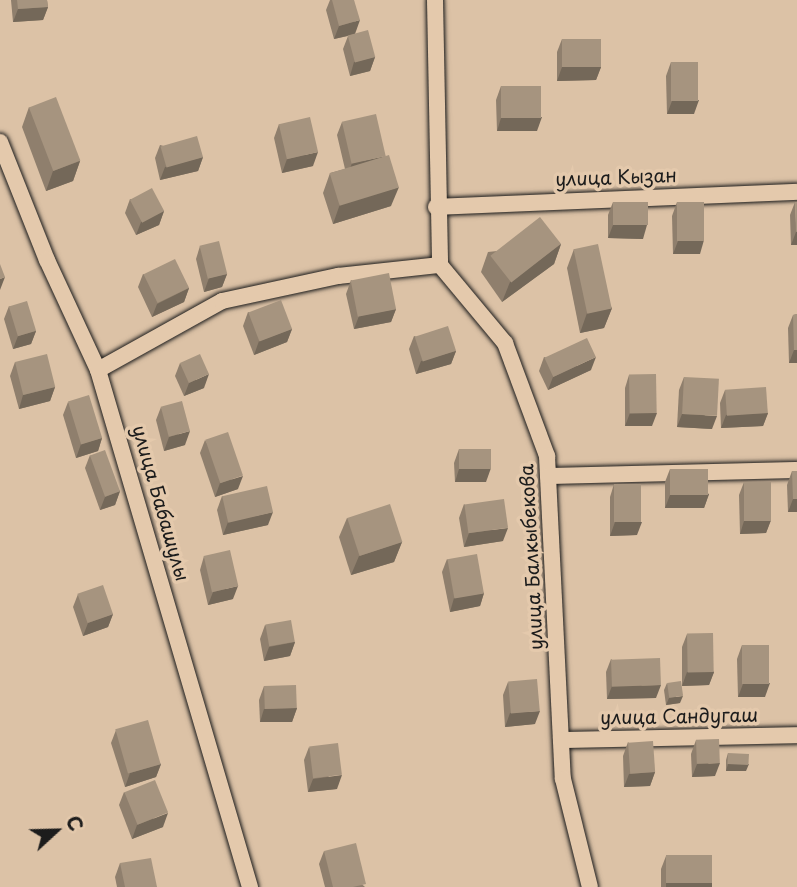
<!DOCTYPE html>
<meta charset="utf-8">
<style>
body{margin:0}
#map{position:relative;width:797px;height:887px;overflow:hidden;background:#dcc2a6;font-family:"Playpen Sans",sans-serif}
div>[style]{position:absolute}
.roads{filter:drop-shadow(0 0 2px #1c1c1c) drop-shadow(0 0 2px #1c1c1c)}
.street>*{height:16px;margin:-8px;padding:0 8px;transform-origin:8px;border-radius:8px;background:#e4c9ac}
.wall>*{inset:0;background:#8f7f6d}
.shaded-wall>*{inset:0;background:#746859;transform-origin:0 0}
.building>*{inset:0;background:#a6947f;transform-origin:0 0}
span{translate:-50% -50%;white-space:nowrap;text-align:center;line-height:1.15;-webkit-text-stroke:7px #e4c9ac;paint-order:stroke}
.street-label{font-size:19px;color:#1c1c1c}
.north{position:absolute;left:21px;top:796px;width:70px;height:70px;-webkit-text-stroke:5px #e4c9ac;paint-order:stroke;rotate:68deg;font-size:19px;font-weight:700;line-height:28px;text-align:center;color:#1c1c1c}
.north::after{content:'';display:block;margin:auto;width:24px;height:32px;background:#1c1c1c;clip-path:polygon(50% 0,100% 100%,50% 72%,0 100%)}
</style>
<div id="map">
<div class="roads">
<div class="street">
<div style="left:435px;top:0;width:265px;rotate:88.9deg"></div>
<div style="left:440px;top:265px;width:102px;rotate:50.2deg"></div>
<div style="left:505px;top:343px;width:121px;rotate:69.6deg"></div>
<div style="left:547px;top:456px;width:323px;rotate:87.2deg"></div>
<div style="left:563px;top:779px;width:111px;rotate:76deg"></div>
<div style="left:0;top:142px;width:127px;rotate:68.3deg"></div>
<div style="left:47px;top:260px;width:121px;rotate:65.1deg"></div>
<div style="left:98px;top:370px;width:539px;rotate:73.62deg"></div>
<div style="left:436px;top:207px;width:361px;rotate:-2.4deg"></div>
<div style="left:98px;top:370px;width:142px;rotate:-29.1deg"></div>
<div style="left:222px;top:301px;width:119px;rotate:-12.2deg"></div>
<div style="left:338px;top:276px;width:103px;rotate:-6.2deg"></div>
<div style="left:548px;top:476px;width:249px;rotate:-1.4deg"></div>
<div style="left:561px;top:740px;width:236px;rotate:-1.2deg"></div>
</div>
</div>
<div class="wall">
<div style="clip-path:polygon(11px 0,47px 0,48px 7px,43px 20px,13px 22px)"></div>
<div style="clip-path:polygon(330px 0,354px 0,355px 34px,375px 57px,370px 71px,350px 76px,343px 49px,348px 36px,334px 39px,326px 10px)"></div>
<div style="clip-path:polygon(562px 39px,601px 67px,596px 80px,557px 81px,557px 52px)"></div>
<div style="clip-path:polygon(671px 62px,694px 114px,667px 114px,666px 76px)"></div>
<div style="clip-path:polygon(501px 86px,537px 131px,497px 131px,496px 100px)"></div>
<div style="clip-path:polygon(29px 107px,80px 161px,73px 181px,46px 191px,22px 127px)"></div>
<div style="clip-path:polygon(342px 122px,391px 206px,333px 224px,323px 193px,330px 173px,345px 169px,337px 135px)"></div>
<div style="clip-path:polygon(279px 124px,313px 166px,282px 173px,274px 138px)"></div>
<div style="clip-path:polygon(160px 145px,203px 157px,198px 171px,160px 180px,155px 158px)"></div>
<div style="clip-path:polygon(130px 199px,164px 211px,159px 225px,136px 235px,125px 213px)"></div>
<div style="clip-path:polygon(613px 202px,643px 239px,608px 238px,608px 215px)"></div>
<div style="clip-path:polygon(677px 202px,700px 254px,673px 254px,672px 216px)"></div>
<div style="clip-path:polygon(795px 202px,797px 245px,791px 245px,790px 215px)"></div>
<div style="clip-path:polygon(561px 244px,554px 264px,502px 302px,481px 272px,488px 252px)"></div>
<div style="clip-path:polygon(200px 246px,227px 274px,222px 287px,204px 292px,196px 259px)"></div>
<div style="clip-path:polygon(574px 249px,612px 308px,604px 328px,580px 333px,567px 268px)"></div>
<div style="clip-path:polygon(143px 274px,189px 288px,184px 302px,152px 317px,138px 287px)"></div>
<div style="clip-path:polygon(351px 280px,396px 309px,391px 322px,354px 329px,346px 294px)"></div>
<div style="clip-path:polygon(9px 306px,36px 331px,31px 344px,13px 349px,4px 319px)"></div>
<div style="clip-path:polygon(248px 312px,292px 329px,287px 342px,254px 355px,243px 326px)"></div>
<div style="clip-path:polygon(797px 314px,797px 363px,789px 363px,788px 328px,793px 315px)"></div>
<div style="clip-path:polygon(414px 336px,456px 351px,451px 364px,416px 374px,409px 349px)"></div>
<div style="clip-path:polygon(544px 357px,591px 370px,548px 390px,539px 371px)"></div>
<div style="clip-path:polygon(15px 362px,55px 387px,50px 401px,19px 409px,10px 376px)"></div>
<div style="clip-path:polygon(180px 363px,204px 388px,184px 396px,175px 376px)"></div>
<div style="clip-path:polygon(629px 375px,652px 426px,625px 426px,625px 388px)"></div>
<div style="clip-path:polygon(684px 377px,712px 429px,677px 427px,679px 390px)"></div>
<div style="clip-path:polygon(725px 390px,768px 413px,763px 426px,721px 428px,720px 403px)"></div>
<div style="clip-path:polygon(68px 402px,102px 438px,98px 451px,76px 458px,63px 415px)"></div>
<div style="clip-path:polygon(161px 407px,185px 445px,164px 451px,156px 420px)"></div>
<div style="clip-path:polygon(205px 440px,238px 489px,215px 497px,200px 453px)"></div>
<div style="clip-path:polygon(459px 449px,486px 482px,455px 482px,454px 463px)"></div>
<div style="clip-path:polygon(90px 455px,120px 491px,115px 505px,100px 510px,85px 468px)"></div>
<div style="clip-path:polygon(670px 469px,709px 494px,704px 508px,665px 508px,665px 482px)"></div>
<div style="clip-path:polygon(792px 471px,797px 471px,797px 512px,788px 512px,787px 485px)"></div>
<div style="clip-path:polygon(744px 482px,771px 520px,766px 533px,740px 534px,739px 495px)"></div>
<div style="clip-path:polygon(614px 484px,637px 535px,610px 536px,610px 497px)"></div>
<div style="clip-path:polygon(222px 496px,268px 525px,223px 535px,217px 510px)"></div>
<div style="clip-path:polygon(464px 504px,503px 541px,464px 547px,459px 518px)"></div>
<div style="clip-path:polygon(347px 518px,402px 542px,394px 562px,351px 575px,339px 537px)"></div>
<div style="clip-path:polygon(204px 556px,233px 599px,208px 605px,200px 570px)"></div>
<div style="clip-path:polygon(447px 559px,484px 593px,480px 606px,450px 612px,442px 572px)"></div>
<div style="clip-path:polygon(78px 594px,113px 614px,108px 627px,83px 636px,73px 607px)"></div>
<div style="clip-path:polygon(265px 625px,295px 642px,290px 656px,264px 661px,260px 639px)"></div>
<div style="clip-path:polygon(687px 634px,714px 672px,709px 685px,682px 686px,682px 647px)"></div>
<div style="clip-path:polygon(742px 645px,765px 697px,738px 697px,737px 659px)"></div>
<div style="clip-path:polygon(611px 659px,656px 698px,607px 699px,606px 672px)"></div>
<div style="clip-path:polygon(508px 682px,535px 724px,505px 727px,503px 695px)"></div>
<div style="clip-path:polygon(667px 683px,680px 703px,666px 705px,664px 690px)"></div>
<div style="clip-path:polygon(264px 686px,297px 708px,292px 722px,260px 722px,259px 700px)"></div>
<div style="clip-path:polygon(116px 730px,161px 764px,156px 777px,125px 787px,111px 743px)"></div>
<div style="clip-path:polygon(696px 740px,715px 776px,692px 777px,691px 754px)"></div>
<div style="clip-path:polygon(628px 742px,655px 772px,650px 786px,624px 787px,623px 756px)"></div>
<div style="clip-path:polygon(309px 747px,337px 789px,308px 792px,304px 760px)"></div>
<div style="clip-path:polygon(728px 753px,746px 771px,726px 771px,726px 760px)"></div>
<div style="clip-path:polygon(124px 792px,163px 827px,132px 839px,119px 805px)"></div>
<div style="clip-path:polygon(324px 851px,365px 887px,325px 887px,319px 864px)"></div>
<div style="clip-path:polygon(666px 856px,712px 883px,711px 887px,661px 887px,661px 869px)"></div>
<div style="clip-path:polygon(120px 863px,157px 887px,117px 887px,115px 877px)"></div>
</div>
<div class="shaded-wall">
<div style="clip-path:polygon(48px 7px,43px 20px,13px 22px,18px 9px)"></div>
<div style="clip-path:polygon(360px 20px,355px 34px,334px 39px,339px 26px)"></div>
<div style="clip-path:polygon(375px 57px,370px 71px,350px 76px,354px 62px)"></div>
<div style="clip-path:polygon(562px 67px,601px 67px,596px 80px,557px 81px)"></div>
<div style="clip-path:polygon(699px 100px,694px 114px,667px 114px,672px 101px)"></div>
<div style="clip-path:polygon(542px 117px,537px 131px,497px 131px,501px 118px)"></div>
<div style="clip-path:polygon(318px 152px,313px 166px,282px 173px,287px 159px)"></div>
<div style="clip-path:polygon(386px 156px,347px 177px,352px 163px)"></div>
<div style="clip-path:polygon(203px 157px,198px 171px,160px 180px,165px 167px)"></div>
<div style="clip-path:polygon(80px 161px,73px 181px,46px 191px,53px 171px)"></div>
<div style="clip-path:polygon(399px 187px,391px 206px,333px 224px,340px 204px)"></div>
<div style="clip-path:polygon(164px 211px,159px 225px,136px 235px,141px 222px)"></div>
<div style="clip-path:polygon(613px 225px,647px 225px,643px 239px,608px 238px)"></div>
<div style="clip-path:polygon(797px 231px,797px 245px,791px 245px,796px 232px)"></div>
<div style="clip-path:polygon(704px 240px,700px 254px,673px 254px,678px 241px)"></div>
<div style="clip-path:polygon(561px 244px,554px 264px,502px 302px,510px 282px)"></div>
<div style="clip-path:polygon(227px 274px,222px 287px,204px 292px,209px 278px)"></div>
<div style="clip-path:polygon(5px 277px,0 290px,0 279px)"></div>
<div style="clip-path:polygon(189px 288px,184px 302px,152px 317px,157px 304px)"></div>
<div style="clip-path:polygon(612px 308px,604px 328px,580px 333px,587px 313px)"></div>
<div style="clip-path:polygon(396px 309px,391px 322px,354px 329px,359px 316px)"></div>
<div style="clip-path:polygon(292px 329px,287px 342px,254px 355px,259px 341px)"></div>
<div style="clip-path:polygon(36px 331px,31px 344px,13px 349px,18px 336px)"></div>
<div style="clip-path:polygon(794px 350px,797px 350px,797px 363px,789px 363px)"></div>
<div style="clip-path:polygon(456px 351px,451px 364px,416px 374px,421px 361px)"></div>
<div style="clip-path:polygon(596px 357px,591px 370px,548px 390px,553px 377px)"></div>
<div style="clip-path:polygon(209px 374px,204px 388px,184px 396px,189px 383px)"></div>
<div style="clip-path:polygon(55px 387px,50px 401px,19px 409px,23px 395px)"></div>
<div style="clip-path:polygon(630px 413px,657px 413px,652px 426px,625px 426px)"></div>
<div style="clip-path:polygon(768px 413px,763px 426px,721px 428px,726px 415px)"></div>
<div style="clip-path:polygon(682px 414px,717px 416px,712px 429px,677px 427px)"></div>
<div style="clip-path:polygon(190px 431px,185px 445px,164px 451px,169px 437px)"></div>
<div style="clip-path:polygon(102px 438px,98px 451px,76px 458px,81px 444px)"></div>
<div style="clip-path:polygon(491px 468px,486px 482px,455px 482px,459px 469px)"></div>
<div style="clip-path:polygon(243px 476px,238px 489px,215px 497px,220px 483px)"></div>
<div style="clip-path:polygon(120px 491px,115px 505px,100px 510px,105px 497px)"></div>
<div style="clip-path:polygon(709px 494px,704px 508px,665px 508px,670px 495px)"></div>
<div style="clip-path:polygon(793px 499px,797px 499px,797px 512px,788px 512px)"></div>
<div style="clip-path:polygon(273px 512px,268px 525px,223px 535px,228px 522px)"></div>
<div style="clip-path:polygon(771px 520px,766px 533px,740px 534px,744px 521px)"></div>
<div style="clip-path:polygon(615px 522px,642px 522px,637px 535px,610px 536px)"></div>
<div style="clip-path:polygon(508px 528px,503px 541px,464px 547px,469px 533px)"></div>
<div style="clip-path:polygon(402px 542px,394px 562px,351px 575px,359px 556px)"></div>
<div style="clip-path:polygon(238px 586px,233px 599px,208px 605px,213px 592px)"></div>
<div style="clip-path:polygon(484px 593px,480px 606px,450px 612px,454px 598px)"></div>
<div style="clip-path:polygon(113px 614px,108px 627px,83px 636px,88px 623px)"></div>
<div style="clip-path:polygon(295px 642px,290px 656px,264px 661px,269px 647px)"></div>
<div style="clip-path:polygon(687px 672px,714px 672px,709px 685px,682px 686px)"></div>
<div style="clip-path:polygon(770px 683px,765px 697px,738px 697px,743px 684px)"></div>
<div style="clip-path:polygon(661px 685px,656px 698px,607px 699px,612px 686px)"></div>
<div style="clip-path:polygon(683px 696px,680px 703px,666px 705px,669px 698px)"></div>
<div style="clip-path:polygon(297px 708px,292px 722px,260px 722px,264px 709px)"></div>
<div style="clip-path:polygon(540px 711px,535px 724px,505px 727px,510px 713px)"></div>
<div style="clip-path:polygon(720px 763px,715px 776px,692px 777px,697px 764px)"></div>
<div style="clip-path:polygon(161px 764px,156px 777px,125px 787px,130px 773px)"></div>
<div style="clip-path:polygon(728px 764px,749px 764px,746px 771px,726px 771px)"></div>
<div style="clip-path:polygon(655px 772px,650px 786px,624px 787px,629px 774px)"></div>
<div style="clip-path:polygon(342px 775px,337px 789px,308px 792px,313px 779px)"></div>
<div style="clip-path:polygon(168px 813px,163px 827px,132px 839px,137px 825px)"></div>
<div style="left:666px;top:883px;width:46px;height:4px"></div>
</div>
<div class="building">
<div style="clip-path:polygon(17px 0,47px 0,48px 7px,18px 9px)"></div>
<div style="clip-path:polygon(332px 0,354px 0,360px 20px,339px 26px)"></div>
<div style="left:368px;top:30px;width:28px;height:21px;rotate:75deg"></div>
<div style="left:562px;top:39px;width:39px;height:28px"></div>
<div style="left:671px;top:62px;width:27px;height:39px"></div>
<div style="left:501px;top:86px;width:40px;height:32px"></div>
<div style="left:56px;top:97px;width:68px;height:29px;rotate:69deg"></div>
<div style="left:376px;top:114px;width:43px;height:35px;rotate:77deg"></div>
<div style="left:310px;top:117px;width:36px;height:32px;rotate:77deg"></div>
<div style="left:197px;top:136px;width:22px;height:38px;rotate:74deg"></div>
<div style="left:389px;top:155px;width:34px;height:62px;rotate:73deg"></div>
<div style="left:152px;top:188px;width:26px;height:25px;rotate:62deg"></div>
<div style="left:613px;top:202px;width:35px;height:23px"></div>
<div style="left:677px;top:202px;width:27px;height:39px"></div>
<div style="clip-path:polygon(795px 202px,797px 202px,797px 231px,796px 232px)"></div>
<div style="left:540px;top:217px;width:34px;height:63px;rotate:52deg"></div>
<div style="left:219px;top:241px;width:34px;height:20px;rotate:76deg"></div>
<div style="left:598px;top:244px;width:66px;height:25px;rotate:78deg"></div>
<div style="left:175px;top:259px;width:32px;height:35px;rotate:64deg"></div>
<div style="clip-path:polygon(0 264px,5px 277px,0 279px)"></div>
<div style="left:389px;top:273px;width:37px;height:39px;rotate:79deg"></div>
<div style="left:281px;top:300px;width:31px;height:35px;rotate:69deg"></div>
<div style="left:27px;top:301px;width:31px;height:19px;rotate:73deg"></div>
<div style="clip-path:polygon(797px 314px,797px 350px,794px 350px,793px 315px)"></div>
<div style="left:448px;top:326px;width:26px;height:35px;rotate:72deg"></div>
<div style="left:587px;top:338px;width:21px;height:47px;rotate:65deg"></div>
<div style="left:47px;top:354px;width:34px;height:33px;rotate:76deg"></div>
<div style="left:200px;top:354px;width:22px;height:22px;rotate:66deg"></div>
<div style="left:656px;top:374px;width:39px;height:27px;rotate:89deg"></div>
<div style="left:684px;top:377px;width:35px;height:37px;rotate:3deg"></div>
<div style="left:766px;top:387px;width:26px;height:41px;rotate:86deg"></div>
<div style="left:89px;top:395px;width:45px;height:22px;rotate:73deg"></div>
<div style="left:182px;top:401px;width:31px;height:22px;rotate:75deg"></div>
<div style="left:228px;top:432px;width:46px;height:24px;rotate:71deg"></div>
<div style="left:459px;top:449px;width:32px;height:20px"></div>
<div style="left:105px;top:450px;width:44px;height:16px;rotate:70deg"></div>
<div style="left:670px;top:469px;width:38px;height:26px"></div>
<div style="clip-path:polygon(792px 471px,797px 471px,797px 499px,793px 499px)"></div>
<div style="left:744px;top:482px;width:27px;height:39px"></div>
<div style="left:614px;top:484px;width:27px;height:38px"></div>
<div style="left:267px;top:486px;width:27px;height:46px;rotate:77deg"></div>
<div style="left:504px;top:499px;width:29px;height:40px;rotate:82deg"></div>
<div style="left:390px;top:504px;width:40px;height:45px;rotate:72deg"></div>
<div style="left:230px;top:550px;width:37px;height:27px;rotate:77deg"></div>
<div style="left:477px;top:554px;width:40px;height:30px;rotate:80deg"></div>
<div style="left:103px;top:585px;width:31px;height:27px;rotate:71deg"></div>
<div style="left:291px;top:620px;width:22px;height:26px;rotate:80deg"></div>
<div style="left:713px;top:633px;width:39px;height:26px;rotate:89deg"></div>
<div style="left:742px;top:645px;width:27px;height:39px"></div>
<div style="left:660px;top:658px;width:27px;height:49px;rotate:88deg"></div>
<div style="left:537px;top:679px;width:32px;height:29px;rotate:85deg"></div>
<div style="left:681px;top:681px;width:15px;height:14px;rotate:82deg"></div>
<div style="left:296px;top:685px;width:23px;height:32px;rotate:88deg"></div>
<div style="left:148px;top:720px;width:46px;height:34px;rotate:74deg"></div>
<div style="left:719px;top:739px;width:24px;height:23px;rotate:88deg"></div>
<div style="left:653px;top:741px;width:31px;height:25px;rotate:86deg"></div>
<div style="left:338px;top:743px;width:32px;height:29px;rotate:83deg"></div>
<div style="left:728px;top:753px;width:21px;height:11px;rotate:3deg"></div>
<div style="left:155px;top:780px;width:35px;height:33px;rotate:68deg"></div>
<div style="clip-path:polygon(356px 843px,366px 884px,353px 887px,333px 887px,324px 851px)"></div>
<div style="left:712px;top:855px;width:28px;height:46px;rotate:90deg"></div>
<div style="clip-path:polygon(151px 858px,157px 887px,125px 887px,120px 863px)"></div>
</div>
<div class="street-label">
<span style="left:616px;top:177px;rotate:-2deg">улица Кызан</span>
<span style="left:161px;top:503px;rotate:74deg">улица Бабашулы</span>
<span style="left:531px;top:557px;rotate:-93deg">улица Балкыбекова</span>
<span style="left:679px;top:716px;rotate:-1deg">улица Сандугаш</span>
</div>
<div class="north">С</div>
</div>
